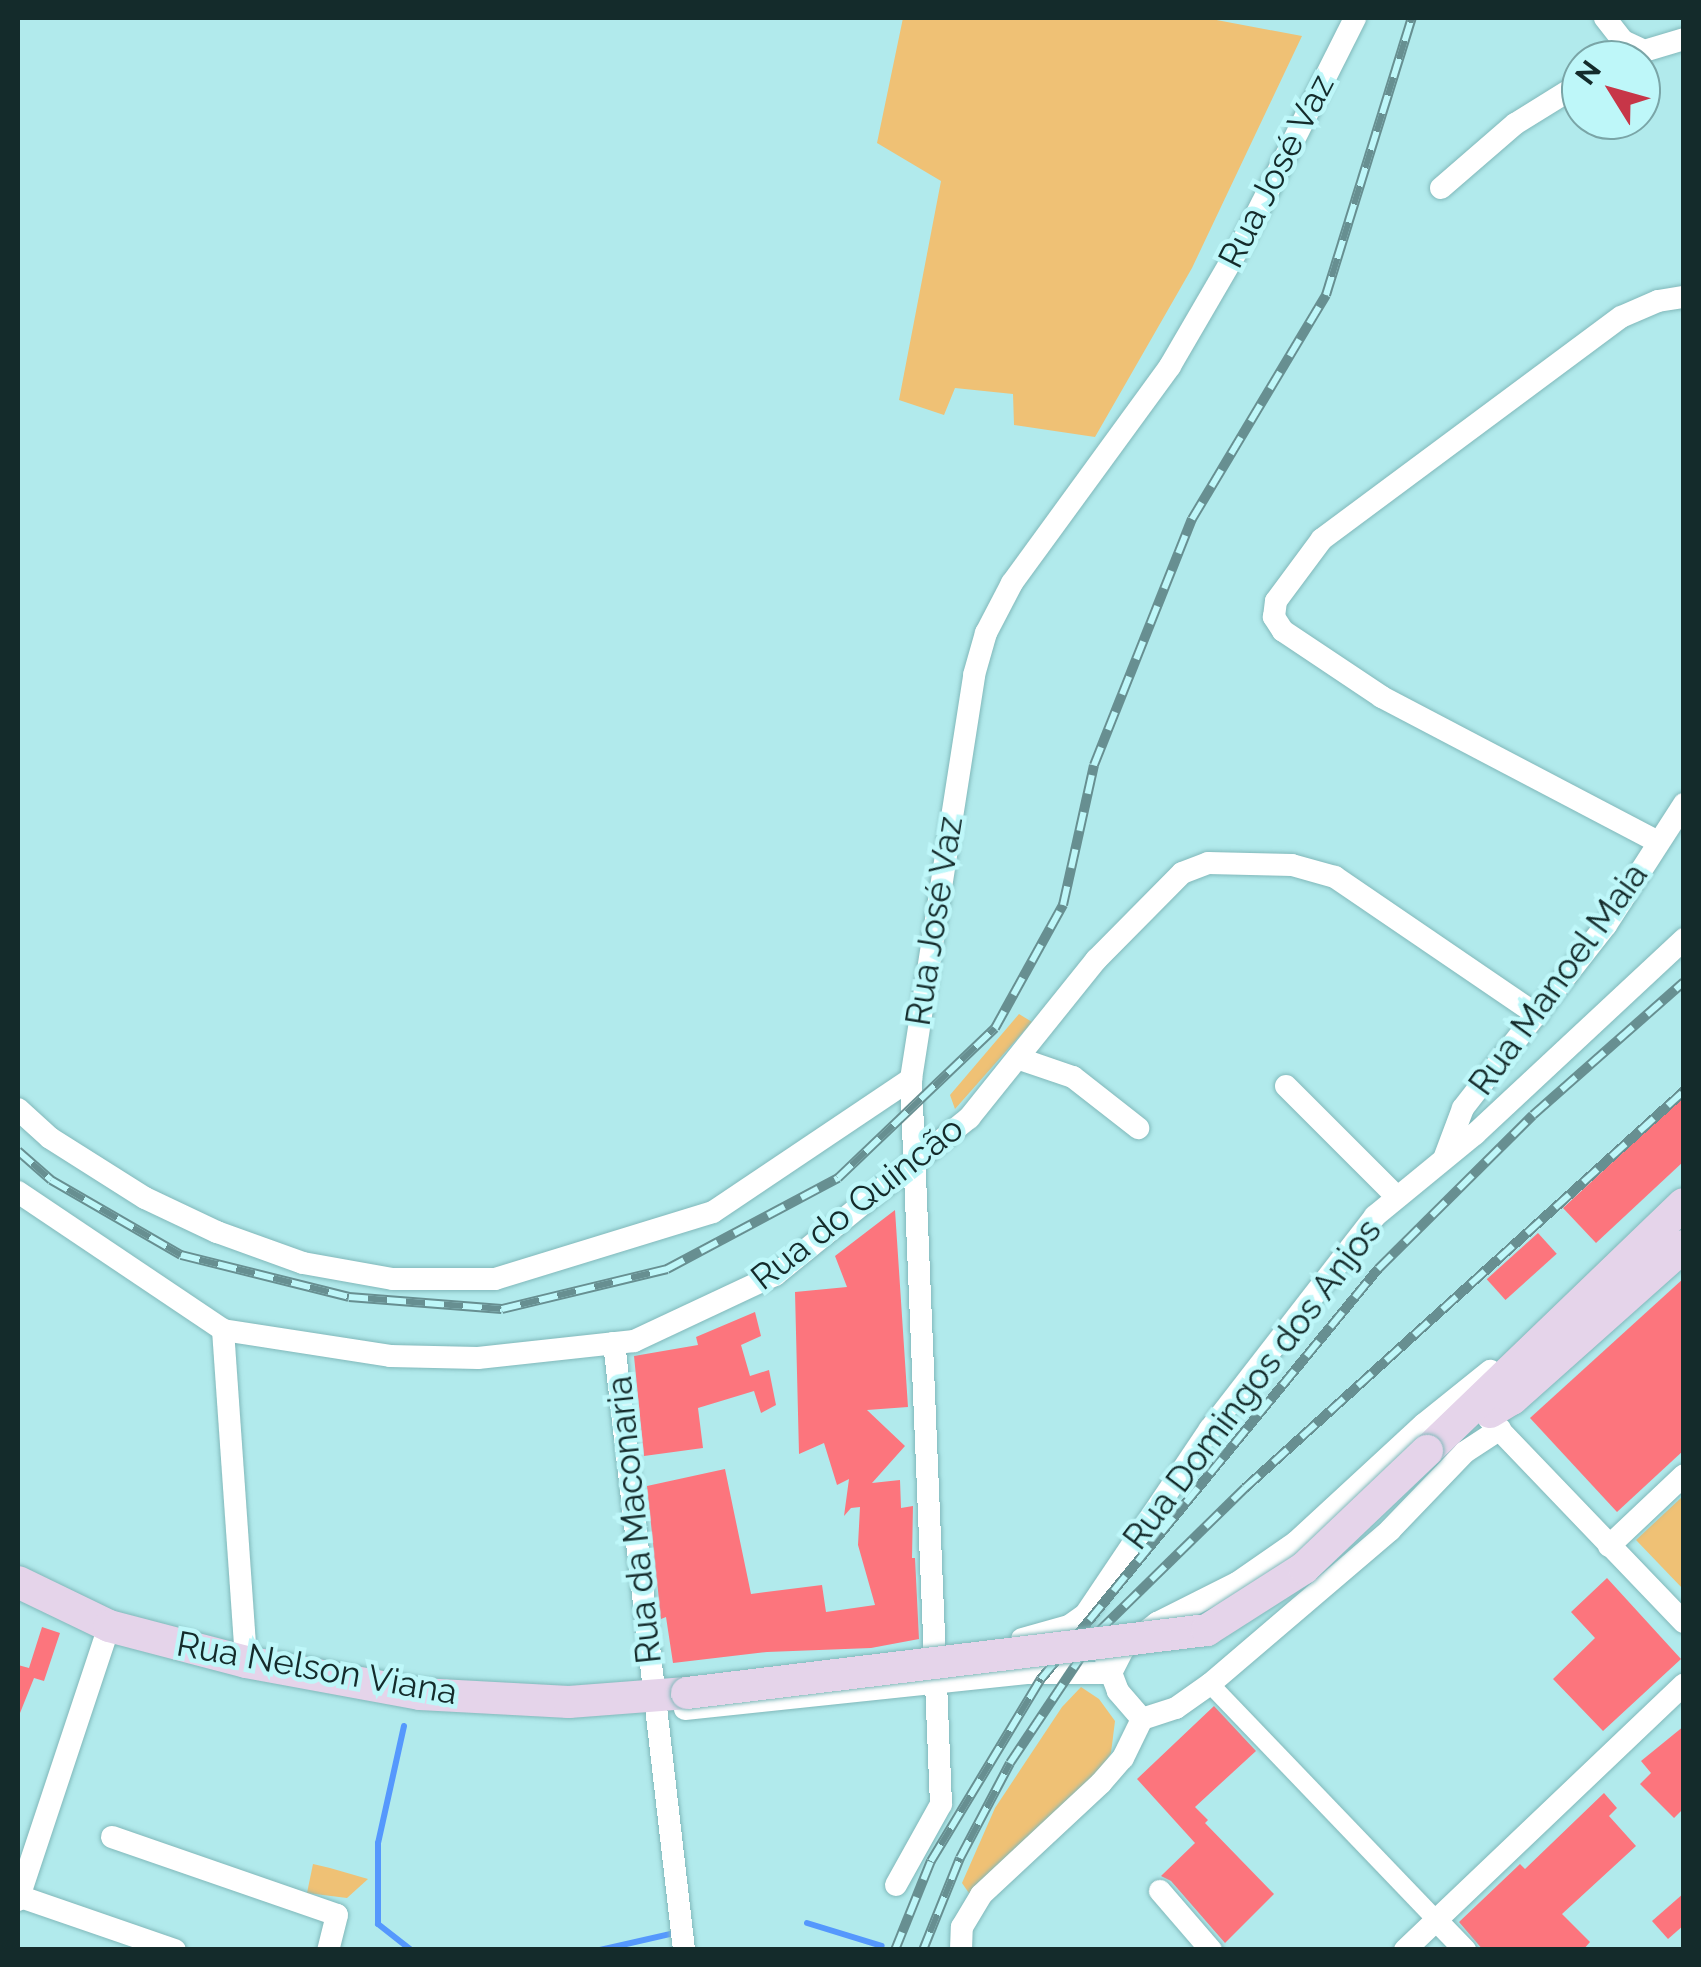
<!DOCTYPE html>
<meta charset="utf-8">
<style>
body{margin:0}
#map{position:relative;width:1701px;height:1967px;overflow:hidden;background:#b1eaec;font-family:Raleway,sans-serif}
div>[style]{position:absolute}
.green>*{inset:0;background:#efc175}
.stream>*{height:6px;margin:-3px;padding:0 3px;transform-origin:3px;border-radius:3px;background:#5598fd}
.building>*{inset:0;background:#fc757d;transform-origin:0 0}
.roads{filter:drop-shadow(0 0 2px #81b8ba) drop-shadow(0 0 2px #81b8ba)}
.pedestrian>*{height:18px;margin:-9px;padding:0 9px;transform-origin:9px;border-radius:9px;background:#fff}
.minor>*{height:22px;margin:-11px;padding:0 11px;transform-origin:11px;border-radius:11px;background:#fff}
.secondary>*{height:32px;margin:-16px;padding:0 16px;transform-origin:16px;border-radius:16px;background:#e5d4ea}
.rail>*{height:10px;margin-top:-5px;transform-origin:0;background:repeating-linear-gradient(90deg,#bef7f9 0 19px,#678f91 0 38px);box-sizing:border-box;border-block:2px solid #678f91}
.bridges{filter:drop-shadow(0 0 2px #81b8ba) drop-shadow(0 0 2px #81b8ba)}
.secondary-bridge>*{height:32px;margin:-16px;padding:0 16px;transform-origin:16px;border-radius:16px;background:#e5d4ea}
span{translate:-50% -50%;white-space:nowrap;text-align:center;line-height:1.15;-webkit-text-stroke:9px #bef7f9;paint-order:stroke}
.street-label{font-size:35px;color:#142b2b}
.frame{position:absolute;inset:0;border:20px solid #142b2b;pointer-events:none}
.north{position:absolute;left:1561px;top:40px;width:100px;height:100px;box-sizing:border-box;background:#bef7f9;border:2px solid #7aa5a7;border-radius:50%;rotate:307deg;font-size:28px;font-weight:700;line-height:40px;text-align:center;color:#142b2b}
.north::after{content:'';display:block;margin:auto;width:35px;height:45px;background:#c73648;clip-path:polygon(50% 0,100% 100%,50% 72%,0 100%)}
</style>
<div id="map">
<div class="green">
<div style="clip-path:polygon(903px 18px,1206px 18px,1302px 36px,1192px 268px,1095px 437px,1014px 425px,1013px 394px,955px 388px,944px 415px,899px 400px,941px 181px,877px 143px)"></div>
<div style="clip-path:polygon(1019px 1014px,1032px 1022px,955px 1109px,950px 1095px)"></div>
<div style="clip-path:polygon(1683px 1496px,1683px 1589px,1636px 1540px)"></div>
<div style="clip-path:polygon(1081px 1687px,1099px 1699px,1115px 1721px,1111px 1753px,1088px 1789px,971px 1896px,962px 1883px,995px 1808px,1062px 1707px)"></div>
<div style="clip-path:polygon(313px 1864px,330px 1868px,368px 1879px,347px 1898px,307px 1893px)"></div>
</div>
<div class="stream">
<div style="left:404px;top:1726px;width:120px;rotate:102.5deg"></div>
<div style="left:378px;top:1843px;width:81px;rotate:90deg"></div>
<div style="left:378px;top:1924px;width:42px;rotate:38.2deg"></div>
<div style="left:807px;top:1923px;width:78px;rotate:17deg"></div>
<div style="left:600px;top:1950px;width:77px;rotate:-12.8deg"></div>
</div>
<div class="building">
<div style="clip-path:polygon(1684px 1096px,1684px 1161px,1596px 1243px,1563px 1208px)"></div>
<div style="clip-path:polygon(895px 1210px,908px 1407px,867px 1410px,905px 1446px,872px 1483px,900px 1480px,901px 1508px,913px 1506px,912px 1558px,915px 1558px,919px 1639px,871px 1648px,767px 1652px,673px 1663px,666px 1617px,661px 1619px,647px 1486px,725px 1469px,751px 1594px,822px 1585px,826px 1612px,875px 1605px,858px 1545px,860px 1507px,851px 1508px,844px 1516px,849px 1479px,837px 1485px,824px 1443px,799px 1454px,795px 1292px,847px 1287px,835px 1256px)"></div>
<div style="left:1538px;top:1233px;width:28px;height:69px;rotate:48deg"></div>
<div style="clip-path:polygon(1684px 1278px,1684px 1450px,1617px 1512px,1530px 1418px)"></div>
<div style="clip-path:polygon(755px 1312px,761px 1336px,741px 1345px,750px 1376px,769px 1370px,776px 1405px,761px 1413px,754px 1391px,698px 1408px,703px 1448px,644px 1456px,634px 1356px,698px 1345px,696px 1337px)"></div>
<div style="clip-path:polygon(1607px 1578px,1681px 1659px,1603px 1731px,1553px 1679px,1595px 1638px,1571px 1612px)"></div>
<div style="clip-path:polygon(42px 1627px,60px 1633px,44px 1681px,34px 1678px,18px 1718px,18px 1665px,29px 1668px)"></div>
<div style="clip-path:polygon(1214px 1706px,1256px 1751px,1195px 1807px,1208px 1820px,1205px 1823px,1274px 1894px,1225px 1943px,1171px 1881px,1161px 1876px,1195px 1843px,1137px 1779px)"></div>
<div style="clip-path:polygon(1684px 1726px,1684px 1808px,1674px 1818px,1640px 1784px,1651px 1773px,1641px 1761px)"></div>
<div style="clip-path:polygon(1604px 1793px,1617px 1808px,1609px 1816px,1636px 1846px,1562px 1914px,1590px 1942px,1583px 1950px,1483px 1950px,1459px 1922px,1520px 1864px,1525px 1869px)"></div>
<div style="clip-path:polygon(1684px 1893px,1684px 1925px,1668px 1939px,1652px 1921px)"></div>
</div>
<div class="roads">
<div class="pedestrian">
<div style="left:1210px;top:1684px;width:327px;rotate:46.2deg"></div>
</div>
<div class="minor">
<div style="left:1605px;top:18px;width:29px;rotate:52deg"></div>
<div style="left:1623px;top:41px;width:23px;rotate:25deg"></div>
<div style="left:1644px;top:51px;width:42px;rotate:-16.7deg"></div>
<div style="left:1441px;top:188px;width:98px;rotate:-40.9deg"></div>
<div style="left:1515px;top:124px;width:78px;rotate:-31.8deg"></div>
<div style="left:1656px;top:841px;width:310px;rotate:-152.3deg"></div>
<div style="left:1382px;top:697px;width:119px;rotate:-146.3deg"></div>
<div style="left:1283px;top:631px;width:17px;rotate:-123deg"></div>
<div style="left:1274px;top:617px;width:16px;rotate:-83deg"></div>
<div style="left:1276px;top:601px;width:77px;rotate:-53.4deg"></div>
<div style="left:1322px;top:539px;width:372px;rotate:-36.6deg"></div>
<div style="left:1621px;top:317px;width:40px;rotate:-23.4deg"></div>
<div style="left:1658px;top:301px;width:26px;rotate:-9deg"></div>
<div style="left:1020px;top:1059px;width:56px;rotate:18.8deg"></div>
<div style="left:1073px;top:1077px;width:83px;rotate:38.1deg"></div>
<div style="left:1286px;top:1086px;width:156px;rotate:45deg"></div>
<div style="left:18px;top:1109px;width:43px;rotate:42.2deg"></div>
<div style="left:50px;top:1138px;width:112px;rotate:32.3deg"></div>
<div style="left:145px;top:1198px;width:80px;rotate:25.3deg"></div>
<div style="left:217px;top:1232px;width:91px;rotate:19.8deg"></div>
<div style="left:303px;top:1263px;width:91px;rotate:10.1deg"></div>
<div style="left:393px;top:1279px;width:102px"></div>
<div style="left:495px;top:1279px;width:228px;rotate:-17.1deg"></div>
<div style="left:713px;top:1212px;width:239px;rotate:-33.9deg"></div>
<div style="left:1445px;top:1156px;width:51px;rotate:-69.4deg"></div>
<div style="left:1463px;top:1108px;width:232px;rotate:-52deg"></div>
<div style="left:1606px;top:925px;width:144px;rotate:-57.2deg"></div>
<div style="left:18px;top:1192px;width:247px;rotate:33.9deg"></div>
<div style="left:223px;top:1330px;width:169px;rotate:8.8deg"></div>
<div style="left:390px;top:1356px;width:88px;rotate:1.3deg"></div>
<div style="left:478px;top:1358px;width:157px;rotate:-6.2deg"></div>
<div style="left:634px;top:1341px;width:156px;rotate:-25.1deg"></div>
<div style="left:775px;top:1275px;width:250px;rotate:-39deg"></div>
<div style="left:969px;top:1118px;width:203px;rotate:-51.2deg"></div>
<div style="left:1096px;top:960px;width:122px;rotate:-45.3deg"></div>
<div style="left:1182px;top:873px;width:28px;rotate:-21deg"></div>
<div style="left:1208px;top:863px;width:84px;rotate:1.4deg"></div>
<div style="left:1292px;top:865px;width:45px;rotate:15.6deg"></div>
<div style="left:1335px;top:877px;width:245px;rotate:34.3deg"></div>
<div style="left:223px;top:1330px;width:333px;rotate:86deg"></div>
<div style="left:614px;top:1343px;width:611px;rotate:83.42deg"></div>
<div style="left:1489px;top:1419px;width:281px;rotate:46.2deg"></div>
<div style="left:1609px;top:1546px;width:103px;rotate:-43.4deg"></div>
<div style="left:1022px;top:1639px;width:49px;rotate:-15.5deg"></div>
<div style="left:1069px;top:1626px;width:19px;rotate:-35deg"></div>
<div style="left:1085px;top:1615px;width:224px;rotate:-56.1deg"></div>
<div style="left:1210px;top:1429px;width:269px;rotate:-52.2deg"></div>
<div style="left:1375px;top:1216px;width:129px;rotate:-39.4deg"></div>
<div style="left:1475px;top:1134px;width:286px;rotate:-43deg"></div>
<div style="left:685px;top:1709px;width:346px;rotate:-6deg"></div>
<div style="left:1029px;top:1673px;width:82px"></div>
<div style="left:1111px;top:1673px;width:15px;rotate:-110deg"></div>
<div style="left:1142px;top:1719px;width:37px;rotate:-131deg"></div>
<div style="left:1118px;top:1691px;width:19px;rotate:-111deg"></div>
<div style="left:1111px;top:1673px;width:27px;rotate:-63deg"></div>
<div style="left:1123px;top:1649px;width:43px;rotate:-37.4deg"></div>
<div style="left:1157px;top:1623px;width:89px;rotate:-26.6deg"></div>
<div style="left:1237px;top:1583px;width:72px;rotate:-34.8deg"></div>
<div style="left:1296px;top:1542px;width:174px;rotate:-42.7deg"></div>
<div style="left:1424px;top:1424px;width:85px;rotate:-38.8deg"></div>
<div style="left:1142px;top:1719px;width:36px;rotate:-18deg"></div>
<div style="left:1176px;top:1708px;width:42px;rotate:-35.2deg"></div>
<div style="left:1210px;top:1684px;width:237px;rotate:-40.5deg"></div>
<div style="left:1390px;top:1530px;width:108px;rotate:-46.1deg"></div>
<div style="left:1465px;top:1452px;width:42px;rotate:-33.3deg"></div>
<div style="left:112px;top:1837px;width:238px;rotate:19.1deg"></div>
<div style="left:337px;top:1915px;width:36px;rotate:104deg"></div>
<div style="left:896px;top:1885px;width:93px;rotate:-60.9deg"></div>
<div style="left:941px;top:1804px;width:726px;rotate:-92.37deg"></div>
<div style="left:911px;top:1079px;width:409px;rotate:-81.1deg"></div>
<div style="left:974px;top:675px;width:44px;rotate:-74.1deg"></div>
<div style="left:986px;top:633px;width:56px;rotate:-62.5deg"></div>
<div style="left:1012px;top:583px;width:268px;rotate:-53.9deg"></div>
<div style="left:1170px;top:366px;width:147px;rotate:-59.8deg"></div>
<div style="left:1244px;top:239px;width:247px;rotate:-63.3deg"></div>
<div style="left:1160px;top:1891px;width:78px;rotate:49.2deg"></div>
<div style="left:18px;top:1896px;width:166px;rotate:19deg"></div>
<div style="left:18px;top:1900px;width:289px;rotate:-71.6deg"></div>
<div style="left:1436px;top:1920px;width:42px;rotate:46deg"></div>
<div style="left:961px;top:1950px;width:23px;rotate:-88deg"></div>
<div style="left:962px;top:1927px;width:37px;rotate:-59deg"></div>
<div style="left:981px;top:1895px;width:164px;rotate:-43deg"></div>
<div style="left:1101px;top:1783px;width:33px;rotate:-49deg"></div>
<div style="left:1123px;top:1758px;width:43px;rotate:-64deg"></div>
<div style="left:1405px;top:1950px;width:385px;rotate:-43.6deg"></div>
</div>
<div class="secondary">
<div style="left:1490px;top:1412px;width:26px;rotate:-31deg"></div>
<div style="left:1512px;top:1399px;width:230px;rotate:-41.7deg"></div>
<div style="left:1427px;top:1451px;width:356px;rotate:-43.9deg"></div>
<div style="left:18px;top:1582px;width:101px;rotate:25.8deg"></div>
<div style="left:109px;top:1626px;width:142px;rotate:14.7deg"></div>
<div style="left:246px;top:1662px;width:177px;rotate:10.4deg"></div>
<div style="left:420px;top:1694px;width:149px;rotate:3.1deg"></div>
<div style="left:569px;top:1702px;width:118px;rotate:-4.4deg"></div>
</div>
</div>
<div class="rail">
<div style="left:18px;top:1151px;width:44px;rotate:41.3deg"></div>
<div style="left:51px;top:1180px;width:150px;rotate:30deg"></div>
<div style="left:181px;top:1255px;width:173px;rotate:14deg"></div>
<div style="left:349px;top:1297px;width:153px;rotate:4.5deg"></div>
<div style="left:502px;top:1309px;width:170px;rotate:-13.6deg"></div>
<div style="left:667px;top:1269px;width:194px;rotate:-28deg"></div>
<div style="left:838px;top:1178px;width:217px;rotate:-43.7deg"></div>
<div style="left:995px;top:1028px;width:141px;rotate:-61.1deg"></div>
<div style="left:1063px;top:905px;width:143px;rotate:-77.5deg"></div>
<div style="left:1094px;top:765px;width:265px;rotate:-68.3deg"></div>
<div style="left:1192px;top:519px;width:261px;rotate:-59.1deg"></div>
<div style="left:1326px;top:295px;width:290px;rotate:-72.8deg"></div>
<div style="left:895px;top:1950px;width:96px;rotate:-68deg"></div>
<div style="left:931px;top:1861px;width:213px;rotate:-58.9deg"></div>
<div style="left:1041px;top:1679px;width:531px;rotate:-50.58deg"></div>
<div style="left:1378px;top:1269px;width:218px;rotate:-44.8deg"></div>
<div style="left:1533px;top:1115px;width:201px;rotate:-41.4deg"></div>
<div style="left:923px;top:1950px;width:99px;rotate:-68.1deg"></div>
<div style="left:960px;top:1858px;width:107px;rotate:-62.2deg"></div>
<div style="left:1010px;top:1763px;width:156px;rotate:-56.2deg"></div>
<div style="left:1097px;top:1633px;width:207px;rotate:-44.4deg"></div>
<div style="left:1245px;top:1488px;width:592px;rotate:-42.12deg"></div>
</div>
<div class="bridges">
<div class="secondary-bridge">
<div style="left:687px;top:1693px;width:524px;rotate:-6.91deg"></div>
<div style="left:1207px;top:1630px;width:115px;rotate:-32.6deg"></div>
<div style="left:1304px;top:1568px;width:170px;rotate:-43.6deg"></div>
</div>
</div>
<div class="street-label">
<span style="left:1276px;top:171px;rotate:-63deg">Rua José Vaz</span>
<span style="left:934px;top:921px;rotate:-81deg">Rua José Vaz</span>
<span style="left:1558px;top:979px;rotate:-54deg">Rua Manoel Maia</span>
<span style="left:857px;top:1203px;rotate:-38deg">Rua do Quincão</span>
<span style="left:1252px;top:1384px;rotate:-53deg">Rua Domingos dos Anjos</span>
<span style="left:634px;top:1520px;rotate:-96deg">Rua da Maconaria</span>
<span style="left:317px;top:1668px;rotate:10deg">Rua Nelson Viana</span>
</div>
<div class="frame"></div>
<div class="north">N</div>
</div>
